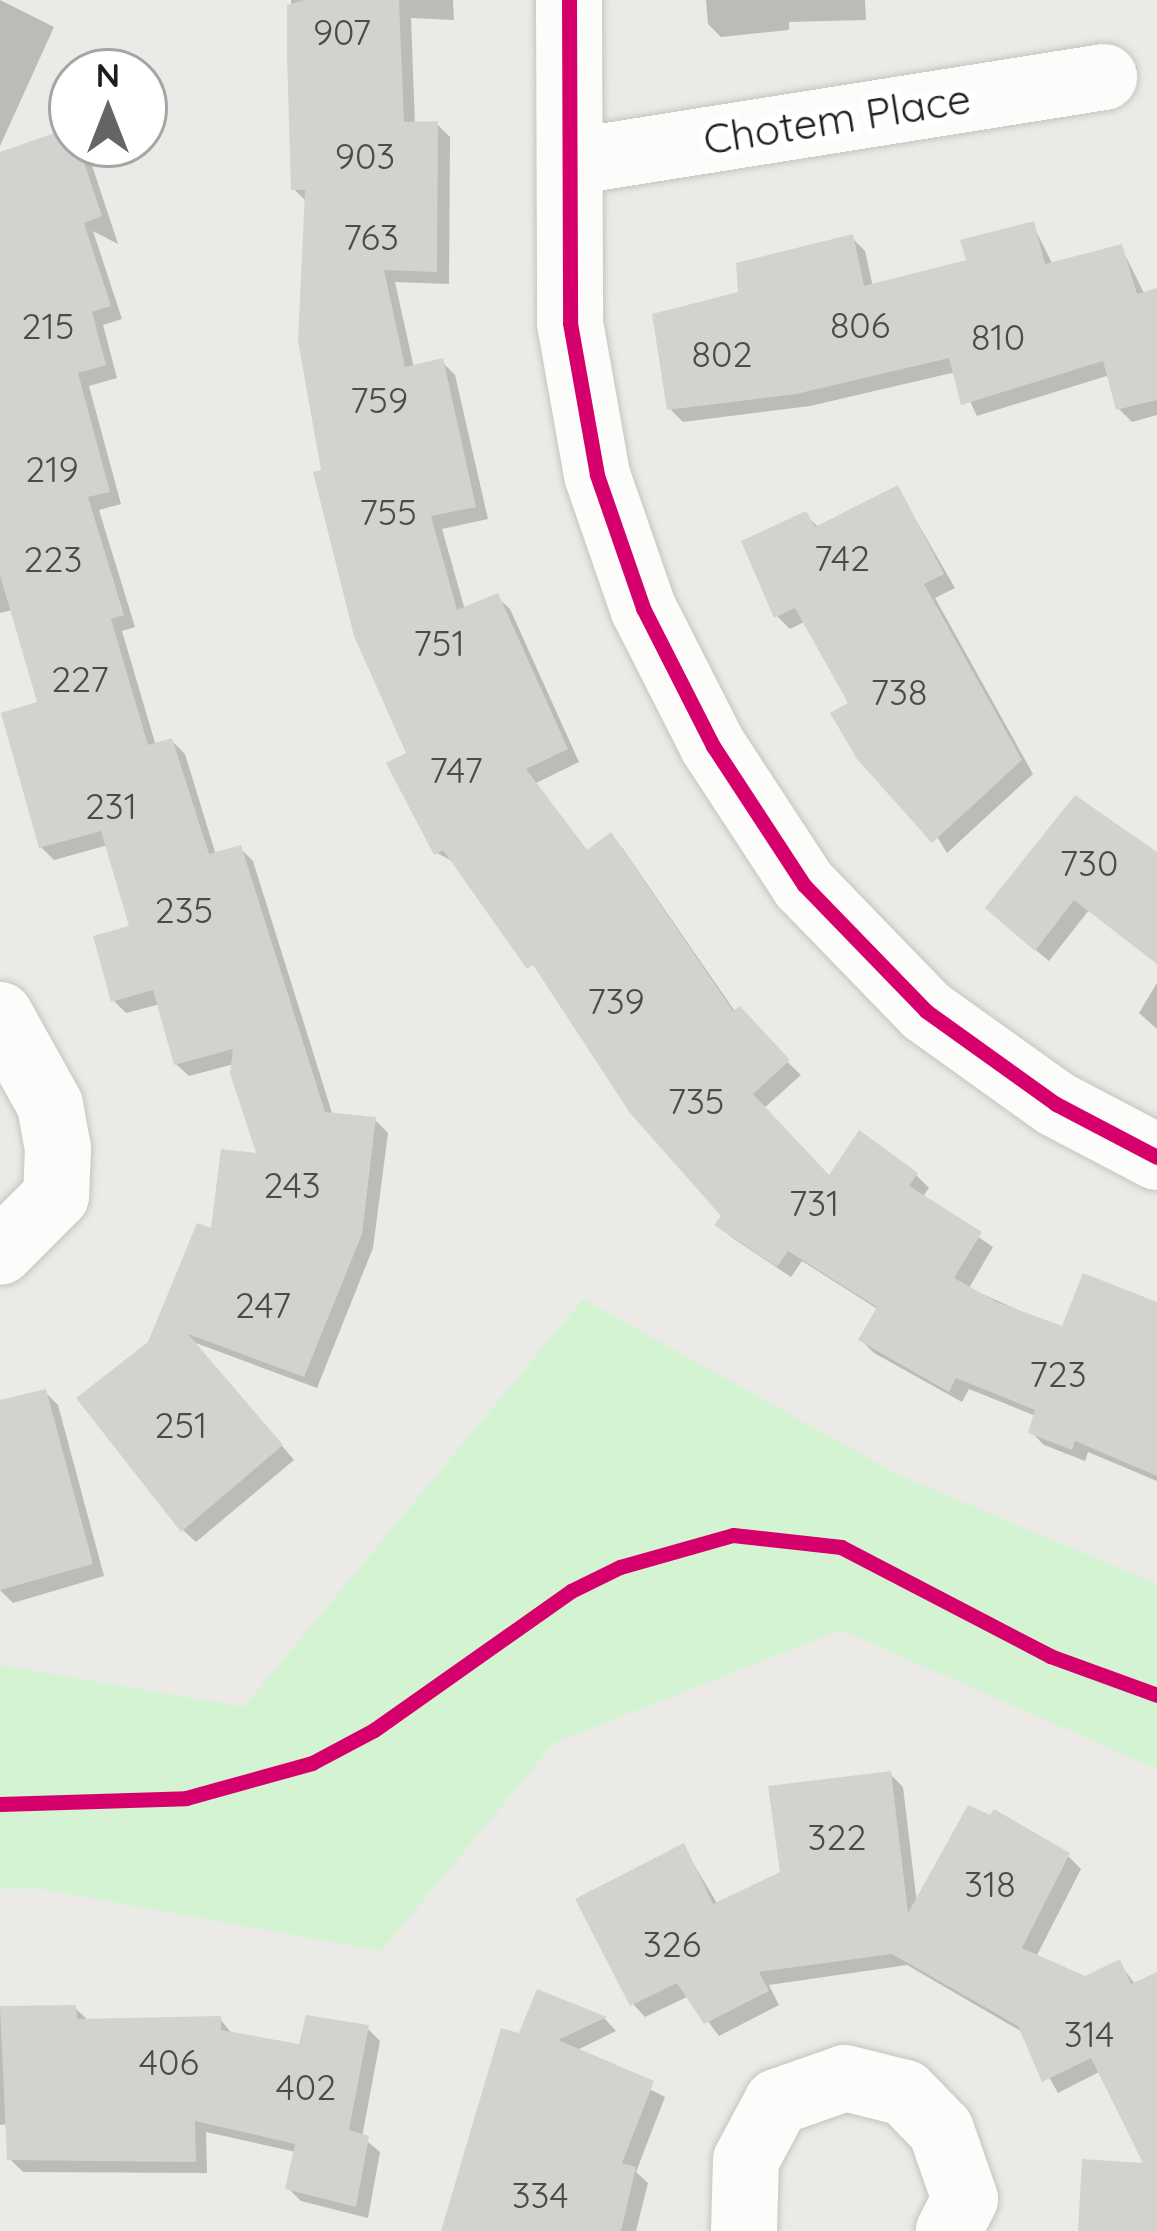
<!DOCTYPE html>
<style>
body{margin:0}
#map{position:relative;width:1157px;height:2231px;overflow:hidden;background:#eceae6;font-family:Quicksand,sans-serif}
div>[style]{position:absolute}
.park>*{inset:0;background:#d3f3d2}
.shadow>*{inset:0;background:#0003}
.building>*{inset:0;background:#d4d2cf}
.roads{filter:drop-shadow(0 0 3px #c5c4c2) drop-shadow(0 0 3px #c5c4c2)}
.minor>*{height:66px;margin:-33px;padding:0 33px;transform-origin:33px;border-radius:33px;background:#fcfcfb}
.cycleway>*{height:15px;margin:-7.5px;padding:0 7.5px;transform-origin:7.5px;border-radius:7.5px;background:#d6006c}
span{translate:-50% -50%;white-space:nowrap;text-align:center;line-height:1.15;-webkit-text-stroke:12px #fff;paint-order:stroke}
.number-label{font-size:36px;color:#4c4b4a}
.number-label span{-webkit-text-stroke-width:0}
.street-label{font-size:42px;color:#1e1e1e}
.north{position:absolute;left:48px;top:48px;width:120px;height:120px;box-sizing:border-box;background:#fff;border:3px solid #a5a5a5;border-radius:50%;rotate:0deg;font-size:33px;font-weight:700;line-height:48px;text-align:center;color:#1e1e1e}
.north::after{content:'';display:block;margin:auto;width:42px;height:54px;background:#666564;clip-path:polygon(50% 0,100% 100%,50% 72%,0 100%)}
</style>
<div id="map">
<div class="park">
<div style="clip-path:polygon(583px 1299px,899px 1475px,1157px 1584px,1157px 1769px,841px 1630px,554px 1743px,381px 1951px,41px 1889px,0 1889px,0 1665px,244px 1707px)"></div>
</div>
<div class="shadow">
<div style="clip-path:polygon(0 0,54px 27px,0 146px)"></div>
<div style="clip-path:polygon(291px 0,453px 0,454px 20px,411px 18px,415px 125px,437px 124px,450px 137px,449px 284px,395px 282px,414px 368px,442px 362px,455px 375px,488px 519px,442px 529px,465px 610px,497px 597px,510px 609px,579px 762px,536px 783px,589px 853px,611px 836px,623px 849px,736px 1013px,801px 1075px,763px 1109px,830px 1180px,916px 1175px,929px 1188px,922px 1198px,993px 1247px,969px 1288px,1063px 1330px,1157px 1304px,1157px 1481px,1088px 1452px,1085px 1461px,1044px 1445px,1031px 1432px,1036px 1416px,969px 1389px,962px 1402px,874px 1353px,861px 1340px,879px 1310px,802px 1261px,791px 1277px,731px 1237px,718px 1225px,725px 1216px,545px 978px,456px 863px,437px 853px,324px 473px,308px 203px,294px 189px)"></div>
<div style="clip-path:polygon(706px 0,865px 0,866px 20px,789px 22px,789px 30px,721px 37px,708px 24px)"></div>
<div style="clip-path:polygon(85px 144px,118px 244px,93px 231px,122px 319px,103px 325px,117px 378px,89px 386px,121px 504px,99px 510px,135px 627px,122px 631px,156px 746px,172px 741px,185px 754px,216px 855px,240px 848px,253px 861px,333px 1116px,375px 1120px,388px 1133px,373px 1248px,317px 1388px,193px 1342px,294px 1460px,196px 1542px,183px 1530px,151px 1344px,260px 1157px,234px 1064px,189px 1076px,176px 1064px,160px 1004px,126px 1013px,113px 1000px,132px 928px,108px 845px,54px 860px,41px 847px,40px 704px,13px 610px,0 613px,0 156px)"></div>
<div style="clip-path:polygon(1033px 225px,1053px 265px,1121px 247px,1145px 295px,1157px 291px,1157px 415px,1132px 422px,1119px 409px,1110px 375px,977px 416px,956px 372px,810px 406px,683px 422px,670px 409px,742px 294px,852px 238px,865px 251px,873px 287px,969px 262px)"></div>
<div style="clip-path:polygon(898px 489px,955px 588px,935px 598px,1033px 774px,947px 853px,806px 621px,790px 629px,777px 616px,805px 514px,819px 528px)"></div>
<div style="clip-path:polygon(1157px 856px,1157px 963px,1089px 910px,1049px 961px,1001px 921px)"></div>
<div style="clip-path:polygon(1157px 983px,1157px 1029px,1139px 1013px)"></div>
<div style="clip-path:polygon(45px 1392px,58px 1405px,104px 1576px,13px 1603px,0 1590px,0 1403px)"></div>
<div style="clip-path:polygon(890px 1774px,903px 1787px,917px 1904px,1068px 1856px,1081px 1869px,1036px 1957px,1086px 1979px,1119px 1963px,1136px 1985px,1157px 1976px,1157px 2101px,1101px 2071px,1058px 2093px,1024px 2033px,907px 1965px,769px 1985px,779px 2005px,719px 2036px,689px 1996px,645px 2017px,633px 2004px,683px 1846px,718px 1905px,784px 1874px)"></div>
<div style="clip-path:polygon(539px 1993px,605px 2019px,616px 2031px,575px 2051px,665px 2097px,636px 2172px,648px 2183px,636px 2231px,444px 2231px)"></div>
<div style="clip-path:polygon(0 2008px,75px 2008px,89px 2021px,220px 2019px,233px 2035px,302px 2048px,367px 2028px,380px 2041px,362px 2137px,380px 2152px,368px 2218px,301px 2201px,288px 2188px,296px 2152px,206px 2132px,207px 2173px,23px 2172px,10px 2159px,11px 2124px,0 2125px)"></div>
</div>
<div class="building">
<div style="clip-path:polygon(305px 0,399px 0,404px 122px,438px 121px,437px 272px,384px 270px,405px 367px,443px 358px,476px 507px,431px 516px,457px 610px,498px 593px,568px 749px,526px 769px,587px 850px,611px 832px,733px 1011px,740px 1006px,790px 1060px,753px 1094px,829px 1175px,859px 1130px,918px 1173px,909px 1186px,982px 1232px,954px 1278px,997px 1302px,1062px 1326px,1083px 1273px,1157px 1302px,1157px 1476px,1075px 1441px,1072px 1450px,1028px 1433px,1035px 1410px,956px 1378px,949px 1392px,858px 1340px,877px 1307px,788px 1251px,777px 1267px,714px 1225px,721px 1216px,630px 1113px,533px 965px,527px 969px,443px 850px,434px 855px,386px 763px,406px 753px,354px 636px,313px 472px,321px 470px,298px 341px,305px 190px,291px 190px,287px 56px,287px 5px)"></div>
<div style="clip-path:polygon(72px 127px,102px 216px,84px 223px,111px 306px,92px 312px,106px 365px,78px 373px,110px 492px,88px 497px,124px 615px,111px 619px,148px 745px,172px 738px,209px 854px,241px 845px,325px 1112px,376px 1117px,362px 1234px,304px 1377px,188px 1334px,283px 1445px,181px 1532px,76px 1398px,148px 1342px,197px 1223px,211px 1228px,221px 1149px,256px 1153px,230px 1073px,233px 1049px,174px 1065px,153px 990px,111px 1002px,93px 936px,129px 926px,101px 831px,39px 848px,1px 713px,37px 702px,0 575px,0 152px)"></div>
<div style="clip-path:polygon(1034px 221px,1045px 264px,1122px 244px,1137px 294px,1157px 288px,1157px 400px,1116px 410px,1103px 361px,961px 405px,949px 358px,796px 394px,667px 410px,652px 314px,738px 292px,736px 263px,853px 234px,864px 286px,966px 260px,960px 240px)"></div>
<div style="clip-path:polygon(898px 485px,944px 574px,924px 584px,1022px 760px,932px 843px,857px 759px,830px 713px,848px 703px,795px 608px,774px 618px,741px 541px,806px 511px,815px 527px)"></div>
<div style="clip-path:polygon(1075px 795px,1157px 852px,1157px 964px,1074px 900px,1035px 951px,985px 908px)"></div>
<div style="clip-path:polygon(46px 1389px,93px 1564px,0 1590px,0 1400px)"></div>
<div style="clip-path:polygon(891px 1771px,908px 1913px,968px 1805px,990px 1815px,994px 1809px,1070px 1853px,1022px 1948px,1085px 1976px,1120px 1959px,1131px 1984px,1157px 1972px,1157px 2231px,1078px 2231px,1082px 2159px,1143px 2163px,1091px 2058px,1042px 2082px,1018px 2026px,892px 1954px,759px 1972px,769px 1991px,704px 2024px,677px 1983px,630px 2006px,575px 1899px,684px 1843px,713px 1904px,780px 1872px,768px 1786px)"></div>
<div style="clip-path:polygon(537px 1989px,607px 2017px,558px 2040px,654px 2081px,622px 2163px,636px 2167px,621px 2231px,441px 2231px,501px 2028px,519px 2033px)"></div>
<div style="clip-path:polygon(76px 2005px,77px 2019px,221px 2016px,221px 2030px,299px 2044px,306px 2015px,369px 2025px,349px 2130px,369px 2136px,356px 2207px,285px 2189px,295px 2144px,195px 2121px,196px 2162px,7px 2160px,0 2006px)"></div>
</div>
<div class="roads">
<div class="minor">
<div style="left:569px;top:0;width:323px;rotate:89.8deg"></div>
<div style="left:570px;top:323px;width:154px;rotate:79.9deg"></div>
<div style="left:597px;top:475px;width:141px;rotate:70.9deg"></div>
<div style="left:643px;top:608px;width:155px;rotate:63.1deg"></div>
<div style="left:713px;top:746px;width:166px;rotate:56.8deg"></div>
<div style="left:804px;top:885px;width:175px;rotate:45.9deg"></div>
<div style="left:926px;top:1011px;width:160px;rotate:35.6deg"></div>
<div style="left:1056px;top:1104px;width:114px;rotate:27.7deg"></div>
<div style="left:570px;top:162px;width:541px;rotate:-9.04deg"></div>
<div style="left:0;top:1015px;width:103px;rotate:60.9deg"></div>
<div style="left:50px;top:1105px;width:45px;rotate:79.7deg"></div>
<div style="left:58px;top:1149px;width:47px;rotate:92.4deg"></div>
<div style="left:56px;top:1196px;width:79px;rotate:135deg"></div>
<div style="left:744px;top:2231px;width:71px;rotate:-88.4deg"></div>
<div style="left:746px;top:2160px;width:66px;rotate:-61.9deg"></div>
<div style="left:777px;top:2102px;width:72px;rotate:-19.4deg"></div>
<div style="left:845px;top:2078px;width:62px;rotate:14deg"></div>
<div style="left:905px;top:2093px;width:52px;rotate:45.8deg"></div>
<div style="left:941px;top:2130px;width:73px;rotate:70.8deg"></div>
<div style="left:965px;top:2199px;width:36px;rotate:117deg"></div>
</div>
</div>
<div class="cycleway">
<div style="left:569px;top:0;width:323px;rotate:89.8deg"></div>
<div style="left:570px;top:323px;width:154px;rotate:79.9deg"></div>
<div style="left:597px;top:475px;width:141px;rotate:70.9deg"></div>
<div style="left:643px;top:608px;width:155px;rotate:63.1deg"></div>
<div style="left:713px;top:746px;width:166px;rotate:56.8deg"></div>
<div style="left:804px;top:885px;width:175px;rotate:45.9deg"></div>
<div style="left:926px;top:1011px;width:160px;rotate:35.6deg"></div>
<div style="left:1056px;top:1104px;width:114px;rotate:27.7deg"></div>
<div style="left:0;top:1804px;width:186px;rotate:-1.8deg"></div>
<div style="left:186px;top:1798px;width:131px;rotate:-15.5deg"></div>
<div style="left:312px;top:1763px;width:70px;rotate:-28deg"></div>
<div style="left:374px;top:1730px;width:241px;rotate:-35.2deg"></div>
<div style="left:571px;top:1591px;width:55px;rotate:-26.1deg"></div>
<div style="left:620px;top:1567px;width:117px;rotate:-15.8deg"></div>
<div style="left:733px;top:1535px;width:109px;rotate:6.3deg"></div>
<div style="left:841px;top:1547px;width:236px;rotate:27.5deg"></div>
<div style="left:1050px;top:1656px;width:114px;rotate:20deg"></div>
</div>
<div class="number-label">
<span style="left:342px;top:32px">907</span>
<span style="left:365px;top:156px">903</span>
<span style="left:371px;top:237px">763</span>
<span style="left:860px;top:325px">806</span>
<span style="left:48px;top:326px">215</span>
<span style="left:998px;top:337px">810</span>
<span style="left:722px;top:354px">802</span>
<span style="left:379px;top:400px">759</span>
<span style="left:52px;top:469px">219</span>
<span style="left:388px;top:512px">755</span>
<span style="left:842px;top:558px">742</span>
<span style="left:53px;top:559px">223</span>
<span style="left:439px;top:643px">751</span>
<span style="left:80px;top:679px">227</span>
<span style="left:899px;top:692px">738</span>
<span style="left:456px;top:770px">747</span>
<span style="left:111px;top:806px">231</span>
<span style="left:1089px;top:863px">730</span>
<span style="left:184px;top:910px">235</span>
<span style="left:616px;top:1001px">739</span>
<span style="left:696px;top:1101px">735</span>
<span style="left:292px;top:1185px">243</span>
<span style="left:814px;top:1203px">731</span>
<span style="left:263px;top:1305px">247</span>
<span style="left:1058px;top:1374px">723</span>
<span style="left:181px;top:1425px">251</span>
<span style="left:837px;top:1837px">322</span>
<span style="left:990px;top:1884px">318</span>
<span style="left:672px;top:1944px">326</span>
<span style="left:1089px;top:2034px">314</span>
<span style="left:169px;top:2062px">406</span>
<span style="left:306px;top:2087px">402</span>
<span style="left:540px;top:2195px">334</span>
</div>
<div class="street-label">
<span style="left:837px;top:119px;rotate:-9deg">Chotem Place</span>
</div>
<div class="north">N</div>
</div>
